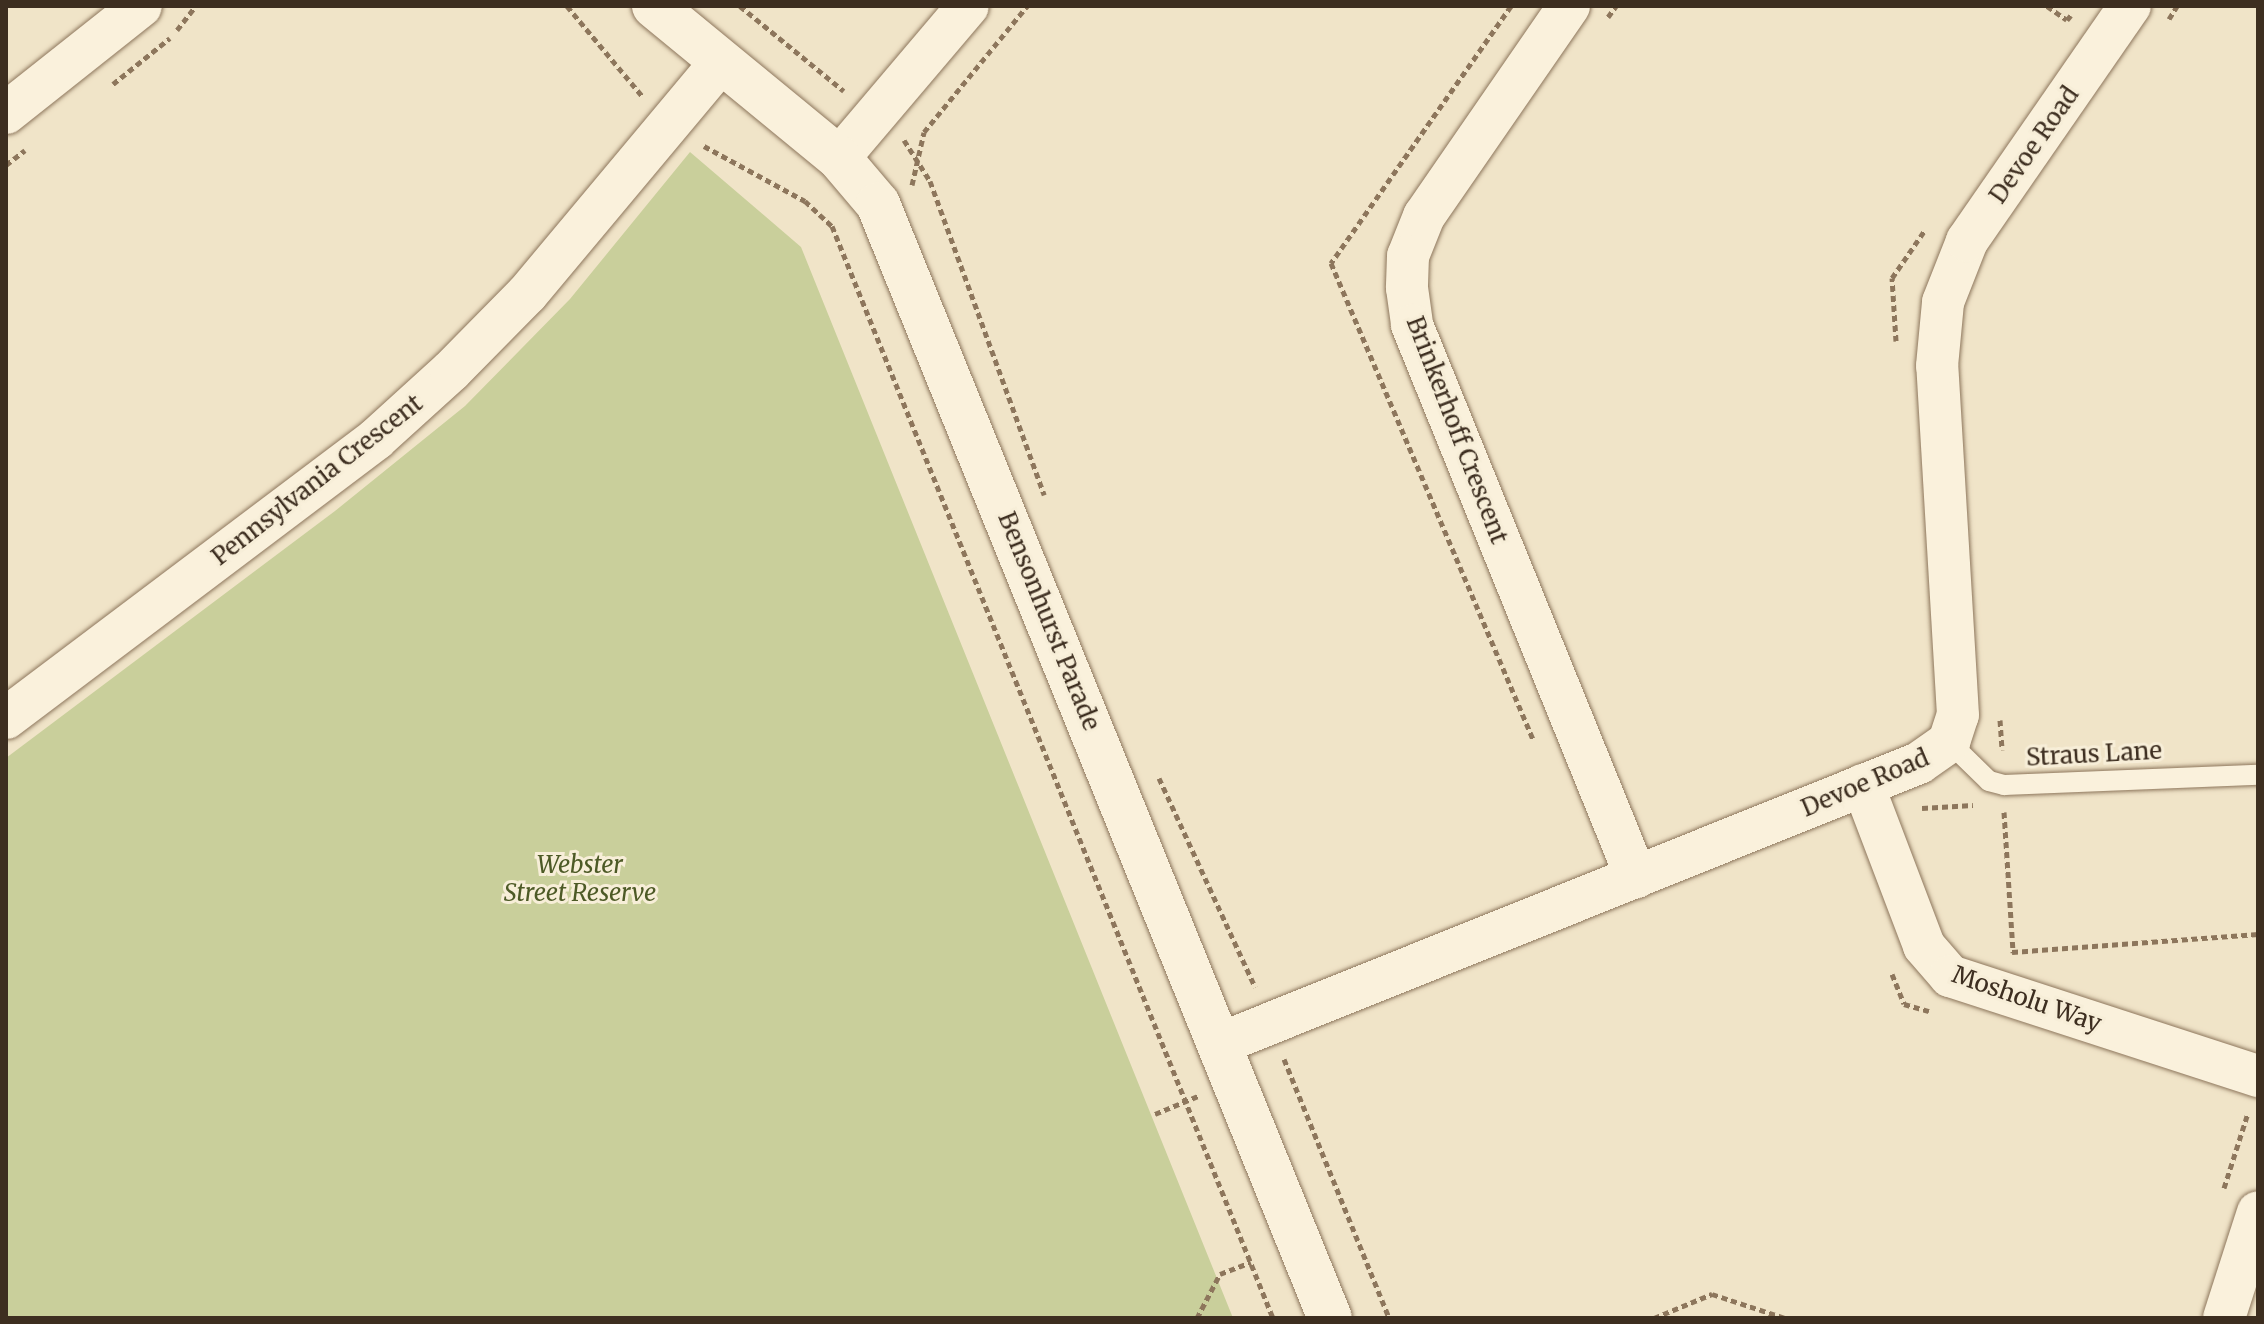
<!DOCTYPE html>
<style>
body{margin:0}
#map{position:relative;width:2264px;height:1324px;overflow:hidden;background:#f0e4c8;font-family:Merriweather,serif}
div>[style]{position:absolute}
.green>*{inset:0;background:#c9cf9b}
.path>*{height:5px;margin-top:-2.5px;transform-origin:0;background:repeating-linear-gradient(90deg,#8d765c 0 6px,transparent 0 10px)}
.roads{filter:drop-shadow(0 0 2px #8d765c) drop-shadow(0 0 2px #8d765c)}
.lane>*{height:20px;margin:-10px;padding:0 10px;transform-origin:10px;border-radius:10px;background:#faf1dc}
.street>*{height:42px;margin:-21px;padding:0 21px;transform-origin:21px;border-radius:21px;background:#faf1dc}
.secondary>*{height:44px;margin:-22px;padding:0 22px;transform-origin:22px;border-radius:22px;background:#faf1dc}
span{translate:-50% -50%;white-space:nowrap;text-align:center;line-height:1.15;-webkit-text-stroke:6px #f7eed8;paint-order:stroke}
.street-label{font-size:24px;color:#3d2e20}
.park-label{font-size:24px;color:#4d5a26;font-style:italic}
.frame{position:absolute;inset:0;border:8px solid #3d2e20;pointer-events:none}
</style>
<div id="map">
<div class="green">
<div style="clip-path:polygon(690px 152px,801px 247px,1233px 1318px,6px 1318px,6px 758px,335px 511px,465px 406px,570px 299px)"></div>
</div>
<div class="path">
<div style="left:567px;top:6px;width:119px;rotate:50.1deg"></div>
<div style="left:740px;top:6px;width:134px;rotate:39.3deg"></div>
<div style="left:1511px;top:6px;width:314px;rotate:125deg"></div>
<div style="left:1331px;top:263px;width:517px;rotate:67.01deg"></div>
<div style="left:2047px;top:6px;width:24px;rotate:35deg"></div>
<div style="left:2067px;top:20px;width:6px;rotate:-51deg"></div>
<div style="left:1608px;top:17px;width:14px;rotate:-54deg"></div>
<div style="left:2169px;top:19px;width:15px;rotate:-58deg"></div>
<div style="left:177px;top:30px;width:31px;rotate:-52deg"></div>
<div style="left:113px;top:84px;width:73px;rotate:-38.9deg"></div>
<div style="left:904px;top:140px;width:49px;rotate:57.6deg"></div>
<div style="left:930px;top:181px;width:334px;rotate:70deg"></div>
<div style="left:704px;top:146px;width:115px;rotate:28.6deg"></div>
<div style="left:805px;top:201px;width:37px;rotate:43deg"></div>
<div style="left:832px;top:226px;width:1178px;rotate:68.01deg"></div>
<div style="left:6px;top:165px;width:24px;rotate:-38deg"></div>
<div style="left:912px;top:185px;width:54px;rotate:-77.2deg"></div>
<div style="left:924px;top:132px;width:163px;rotate:-50.7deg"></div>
<div style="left:1896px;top:341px;width:63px;rotate:-93.6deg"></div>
<div style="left:1892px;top:278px;width:58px;rotate:-55.5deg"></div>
<div style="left:2000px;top:720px;width:30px;rotate:86deg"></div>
<div style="left:1159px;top:778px;width:230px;rotate:65.3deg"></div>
<div style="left:1922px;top:808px;width:51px;rotate:-3.4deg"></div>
<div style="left:2004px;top:812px;width:141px;rotate:86.3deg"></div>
<div style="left:2012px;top:952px;width:247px;rotate:-4.2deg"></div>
<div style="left:1892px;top:974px;width:32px;rotate:68deg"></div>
<div style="left:1904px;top:1004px;width:26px;rotate:16deg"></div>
<div style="left:1284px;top:1059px;width:279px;rotate:67.9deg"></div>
<div style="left:1155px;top:1114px;width:47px;rotate:-22.7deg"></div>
<div style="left:2224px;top:1188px;width:79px;rotate:-72.3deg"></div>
<div style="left:1197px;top:1318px;width:50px;rotate:-62.4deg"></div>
<div style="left:1220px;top:1274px;width:33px;rotate:-21deg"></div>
<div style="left:1654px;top:1318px;width:63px;rotate:-22.5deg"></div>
<div style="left:1712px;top:1294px;width:77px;rotate:18.2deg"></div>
</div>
<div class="roads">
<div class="lane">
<div style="left:1949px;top:742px;width:56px;rotate:44.3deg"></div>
<div style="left:1989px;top:781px;width:16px;rotate:15deg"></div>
<div style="left:2004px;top:785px;width:254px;rotate:-2.3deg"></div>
</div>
<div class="street">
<div style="left:1569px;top:6px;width:255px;rotate:124.6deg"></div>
<div style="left:1424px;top:216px;width:43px;rotate:111.8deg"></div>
<div style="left:1408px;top:256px;width:32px;rotate:92deg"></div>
<div style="left:1407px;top:288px;width:37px;rotate:82deg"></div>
<div style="left:1412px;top:325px;width:596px;rotate:67.91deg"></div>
<div style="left:6px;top:113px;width:172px;rotate:-38.4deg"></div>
<div style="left:839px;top:158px;width:199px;rotate:-49.7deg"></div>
<div style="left:6px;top:718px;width:463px;rotate:-37deg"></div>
<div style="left:376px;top:439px;width:101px;rotate:-42.2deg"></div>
<div style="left:451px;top:371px;width:108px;rotate:-45.4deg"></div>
<div style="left:527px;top:294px;width:302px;rotate:-50.1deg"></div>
<div style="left:1863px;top:785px;width:172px;rotate:69.2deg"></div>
<div style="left:1924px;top:946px;width:40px;rotate:49deg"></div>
<div style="left:1950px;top:976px;width:324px;rotate:18deg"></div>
<div style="left:1219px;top:1044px;width:754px;rotate:-21.87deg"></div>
<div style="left:1919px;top:763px;width:37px;rotate:-35deg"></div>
<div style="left:1949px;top:742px;width:28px;rotate:-72deg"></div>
<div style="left:1958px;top:715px;width:350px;rotate:-93.4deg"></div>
<div style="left:1937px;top:366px;width:64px;rotate:-84.6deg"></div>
<div style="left:1943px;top:302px;width:66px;rotate:-68.5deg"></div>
<div style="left:1967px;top:241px;width:286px;rotate:-55.3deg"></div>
<div style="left:2224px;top:1318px;width:111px;rotate:-72.2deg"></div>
</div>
<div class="secondary">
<div style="left:654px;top:6px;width:239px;rotate:39.4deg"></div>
<div style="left:839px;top:158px;width:60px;rotate:49.7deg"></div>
<div style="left:878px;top:204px;width:1202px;rotate:67.92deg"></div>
</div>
</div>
<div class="street-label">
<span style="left:2034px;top:145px;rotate:-55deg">Devoe Road</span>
<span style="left:1457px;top:430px;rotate:69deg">Brinkerhoff Crescent</span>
<span style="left:317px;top:480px;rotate:-38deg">Pennsylvania Crescent</span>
<span style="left:1049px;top:621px;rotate:68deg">Bensonhurst Parade</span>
<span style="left:2094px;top:754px;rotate:-3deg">Straus Lane</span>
<span style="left:1865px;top:783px;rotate:-23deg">Devoe Road</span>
<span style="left:2027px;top:999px;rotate:19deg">Mosholu Way</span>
</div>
<div class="park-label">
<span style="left:580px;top:879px">Webster<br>Street Reserve</span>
</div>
<div class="frame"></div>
</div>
